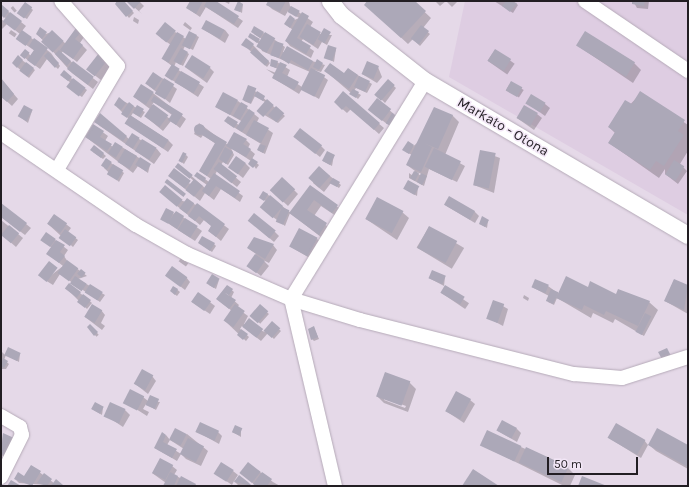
<!DOCTYPE html>
<style>
body{margin:0}
#map{position:relative;width:689px;height:487px;overflow:hidden;background:#e5d9e8;font-family:Karla,sans-serif}
div>[style]{position:absolute}
.built>*{inset:0;background:#decde2}
.shadow>*{inset:0;background:#0003;transform-origin:0 0}
.building>*{inset:0;background:#aca8b8;transform-origin:0 0}
.round{border-radius:50%}
.roads{filter:drop-shadow(0 0 1px #b5aab8) drop-shadow(0 0 1px #b5aab8)}
.minor>*{height:14px;margin:-7px;padding:0 7px;transform-origin:7px;border-radius:7px;background:#fff}
.major>*{height:17px;margin:-8.5px;padding:0 8.5px;transform-origin:8.5px;border-radius:8.5px;background:#fff}
span{translate:-50% -50%;white-space:nowrap;text-align:center;line-height:1.15;-webkit-text-stroke:3px #f2e6f6;paint-order:stroke}
.street-label{font-size:14px;color:#221e23}
.frame{position:absolute;inset:0;border:2px solid #221e23;pointer-events:none}
.scale{position:absolute;left:547px;top:457px;width:91px;height:18px;box-sizing:border-box;border:2px solid #221e23;border-top:0;padding-left:5px;font-size:12px;line-height:14px;white-space:nowrap;color:#221e23;-webkit-text-stroke:3px #f2e6f6;paint-order:stroke}
</style>
<div id="map">
<div class="built">
<div style="clip-path:polygon(465px 1px,688px 1px,688px 215px,449px 77px)"></div>
</div>
<div class="shadow">
<div style="clip-path:polygon(115px 1px,122px 1px,134px 13px,129px 18px)"></div>
<div style="clip-path:polygon(127px 1px,139px 1px,144px 6px,139px 11px,142px 14px)"></div>
<div style="clip-path:polygon(192px 1px,214px 1px,243px 21px,238px 28px,206px 7px,200px 17px,187px 8px)"></div>
<div style="clip-path:polygon(223px 1px,230px 1px,229px 4px)"></div>
<div style="clip-path:polygon(270px 1px,289px 1px,290px 6px,313px 22px,310px 27px,322px 35px,332px 35px,327px 45px,322px 42px,318px 49px,303px 39px,301px 42px,314px 51px,311px 58px,290px 46px,286px 41px,293px 30px,285px 24px,299px 18px,288px 11px,285px 16px,272px 9px,268px 5px)"></div>
<div style="clip-path:polygon(369px 1px,413px 1px,431px 18px,423px 28px,430px 34px,420px 46px,413px 39px,408px 44px,372px 11px)"></div>
<div style="clip-path:polygon(435px 1px,446px 1px,440px 6px)"></div>
<div style="clip-path:polygon(446px 1px,458px 1px,452px 7px)"></div>
<div style="clip-path:polygon(494px 1px,513px 1px,518px 5px,513px 13px)"></div>
<div style="clip-path:polygon(633px 1px,649px 1px,648px 9px,637px 8px)"></div>
<div style="clip-path:polygon(25px 3px,33px 10px,27px 19px,20px 15px)"></div>
<div style="clip-path:polygon(243px 4px,242px 13px,235px 9px)"></div>
<div style="clip-path:polygon(1px 6px,26px 26px,22px 31px,51px 53px,60px 66px,58px 69px,47px 59px,40px 69px,21px 55px,25px 50px,31px 56px,35px 51px,19px 40px,20px 34px,7px 24px,1px 30px,1px 19px,5px 22px,7px 19px,1px 15px)"></div>
<div style="left:13px;top:6px;width:6px;height:3px;rotate:51deg"></div>
<div style="clip-path:polygon(134px 17px,139px 20px,138px 24px,133px 21px)"></div>
<div style="clip-path:polygon(185px 22px,192px 28px,189px 32px,199px 37px,193px 50px,185px 46px,183px 50px,189px 54px,183px 66px,176px 62px,174px 67px,204px 87px,198px 97px,166px 76px,172px 66px,163px 59px,171px 45px,161px 38px,175px 32px,186px 39px,190px 30px,183px 25px)"></div>
<div style="clip-path:polygon(203px 29px,225px 30px,229px 35px,225px 43px)"></div>
<div style="left:11px;top:30px;width:7px;height:4px;rotate:34deg"></div>
<div style="clip-path:polygon(76px 30px,84px 37px,80px 43px,87px 50px,77px 62px,63px 51px,61px 54px,98px 82px,93px 89px,72px 73px,39px 36px,52px 32px,66px 44px)"></div>
<div style="clip-path:polygon(265px 33px,285px 47px,283px 52px,325px 65px,321px 72px,314px 70px,328px 80px,319px 99px,302px 89px,299px 94px,273px 78px,275px 75px,266px 69px,276px 73px,278px 69px,271px 66px,277px 62px,290px 70px,287px 77px,302px 87px,310px 72px,262px 51px,259px 44px,251px 38px,261px 41px,262px 39px,254px 34px)"></div>
<div style="clip-path:polygon(253px 45px,270px 63px,267px 67px,245px 46px)"></div>
<div style="clip-path:polygon(578px 46px,634px 63px,641px 70px,633px 83px)"></div>
<div style="clip-path:polygon(336px 49px,334px 62px,325px 57px)"></div>
<div style="left:495px;top:50px;width:24px;height:13px;rotate:35deg"></div>
<div style="clip-path:polygon(99px 55px,111px 65px,101px 80px,93px 74px)"></div>
<div style="clip-path:polygon(18px 57px,35px 70px,29px 78px,15px 65px)"></div>
<div style="clip-path:polygon(185px 67px,210px 68px,214px 72px,207px 83px)"></div>
<div style="clip-path:polygon(378px 67px,382px 77px,377px 83px,362px 74px)"></div>
<div style="clip-path:polygon(348px 69px,372px 84px,367px 93px,356px 88px,354px 91px,361px 95px,358px 99px,330px 75px,344px 74px)"></div>
<div style="clip-path:polygon(63px 77px,71px 78px,87px 90px,82px 97px,70px 89px,71px 83px)"></div>
<div style="clip-path:polygon(162px 78px,177px 89px,170px 103px,149px 86px)"></div>
<div style="clip-path:polygon(1px 79px,18px 99px,12px 106px,1px 96px)"></div>
<div style="clip-path:polygon(388px 81px,396px 88px,385px 103px,377px 95px)"></div>
<div style="left:511px;top:82px;width:15px;height:9px;rotate:32deg"></div>
<div style="clip-path:polygon(249px 86px,285px 116px,278px 123px,261px 113px,265px 102px,255px 96px,251px 104px,244px 101px)"></div>
<div style="clip-path:polygon(evenodd,153px 93px,186px 119px,180px 128px,171px 121px,163px 131px,145px 116px,150px 109px,134px 97px,153px 93px,154px 102px,172px 115px,170px 119px,152px 105px,154px 102px)"></div>
<div style="clip-path:polygon(343px 93px,384px 128px,379px 134px,351px 109px,347px 113px,339px 106px)"></div>
<div style="clip-path:polygon(641px 93px,688px 125px,688px 151px,680px 164px,687px 171px,678px 184px,665px 174px,665px 169px,659px 178px,609px 143px,615px 133px,609px 127px)"></div>
<div style="clip-path:polygon(119px 99px,145px 112px,141px 118px,133px 113px,131px 116px,168px 140px,173px 145px,168px 152px,126px 123px,129px 119px,117px 107px)"></div>
<div style="clip-path:polygon(377px 100px,394px 114px,387px 124px,374px 114px)"></div>
<div style="clip-path:polygon(238px 101px,259px 118px,257px 122px,273px 133px,265px 154px,258px 150px,261px 144px,227px 123px,228px 117px,240px 126px,243px 122px,216px 107px)"></div>
<div style="clip-path:polygon(527px 103px,545px 104px,550px 108px,545px 116px)"></div>
<div style="clip-path:polygon(32px 111px,28px 123px,20px 117px)"></div>
<div style="clip-path:polygon(100px 114px,129px 139px,139px 139px,157px 149px,161px 154px,154px 164px,100px 126px,96px 122px)"></div>
<div style="clip-path:polygon(537px 114px,542px 118px,534px 130px,517px 118px)"></div>
<div style="clip-path:polygon(evenodd,452px 115px,459px 122px,445px 155px,465px 166px,457px 182px,429px 169px,424px 186px,409px 178px,409px 173px,413px 176px,415px 171px,407px 165px,412px 155px,406px 152px,452px 115px,416px 172px,422px 174px,421px 176px,416px 172px)"></div>
<div style="clip-path:polygon(199px 123px,228px 145px,246px 140px,250px 144px,248px 148px,255px 154px,252px 159px,259px 165px,256px 169px,251px 161px,231px 148px,234px 155px,228px 165px,223px 162px,221px 165px,241px 182px,237px 187px,217px 171px,215px 175px,243px 196px,240px 202px,221px 189px,214px 200px,205px 193px,200px 201px,174px 180px,192px 184px,194px 181px,178px 168px,178px 164px,205px 188px,207px 185px,197px 178px,197px 173px,209px 182px,211px 179px,200px 171px,216px 144px,203px 135px,201px 138px,194px 134px)"></div>
<div style="clip-path:polygon(93px 125px,108px 136px,105px 141px,113px 147px,122px 147px,150px 165px,148px 173px,138px 166px,133px 173px,91px 141px,86px 137px)"></div>
<div style="clip-path:polygon(299px 140px,321px 146px,325px 150px,320px 157px)"></div>
<div style="clip-path:polygon(94px 146px,106px 156px,103px 159px,93px 152px)"></div>
<div style="clip-path:polygon(481px 151px,500px 158px,494px 193px,474px 185px)"></div>
<div style="clip-path:polygon(186px 155px,188px 157px,184px 164px,179px 160px)"></div>
<div style="clip-path:polygon(334px 155px,332px 166px,323px 161px)"></div>
<div style="clip-path:polygon(106px 159px,124px 173px,119px 182px,104px 168px)"></div>
<div style="clip-path:polygon(245px 163px,250px 168px,243px 178px,229px 167px)"></div>
<div style="clip-path:polygon(319px 167px,341px 185px,339px 188px,331px 183px,324px 192px,313px 183px)"></div>
<div style="clip-path:polygon(310px 186px,344px 212px,339px 218px,321px 206px,314px 216px,333px 231px,326px 241px,290px 213px,285px 226px,265px 211px,266px 201px,262px 199px,267px 194px,291px 213px)"></div>
<div style="clip-path:polygon(418px 187px,417px 196px,405px 189px)"></div>
<div style="clip-path:polygon(294px 190px,298px 194px,288px 206px,276px 195px)"></div>
<div style="clip-path:polygon(165px 196px,197px 205px,229px 229px,221px 241px,209px 231px,212px 226px,204px 220px,200px 225px)"></div>
<div style="clip-path:polygon(1px 204px,31px 228px,25px 235px,1px 217px)"></div>
<div style="clip-path:polygon(445px 205px,474px 211px,479px 216px,475px 223px)"></div>
<div style="clip-path:polygon(176px 212px,202px 231px,195px 241px,163px 220px)"></div>
<div style="clip-path:polygon(402px 212px,409px 218px,397px 240px,366px 219px)"></div>
<div style="clip-path:polygon(54px 215px,71px 228px,68px 232px,78px 240px,73px 247px,48px 224px)"></div>
<div style="clip-path:polygon(1px 220px,23px 238px,16px 247px,1px 234px)"></div>
<div style="clip-path:polygon(488px 221px,487px 228px,482px 225px)"></div>
<div style="clip-path:polygon(254px 225px,275px 232px,279px 236px,274px 242px)"></div>
<div style="left:429px;top:227px;width:41px;height:24px;rotate:31deg"></div>
<div style="clip-path:polygon(317px 239px,322px 243px,313px 260px,291px 247px)"></div>
<div style="clip-path:polygon(55px 240px,68px 250px,64px 256px,68px 262px,87px 276px,78px 279px,105px 295px,100px 302px,60px 274px,53px 285px,45px 280px,63px 266px,48px 254px,52px 248px,44px 241px)"></div>
<div style="clip-path:polygon(199px 243px,214px 244px,216px 246px,212px 252px)"></div>
<div style="clip-path:polygon(273px 245px,277px 250px,269px 263px,263px 260px,269px 266px,261px 276px,248px 266px,256px 254px,248px 248px)"></div>
<div style="left:181px;top:258px;width:9px;height:4px;rotate:36deg"></div>
<div style="clip-path:polygon(166px 275px,186px 277px,190px 282px,185px 290px)"></div>
<div style="clip-path:polygon(445px 277px,444px 286px,429px 278px)"></div>
<div style="clip-path:polygon(219px 280px,216px 289px,209px 285px)"></div>
<div style="clip-path:polygon(674px 280px,688px 286px,688px 314px,665px 301px)"></div>
<div style="clip-path:polygon(548px 286px,559px 294px,588px 288px,649px 302px,658px 310px,644px 336px,615px 319px,613px 323px,593px 313px,591px 318px,557px 298px,554px 305px,548px 302px,549px 296px,532px 287px)"></div>
<div style="clip-path:polygon(174px 287px,180px 292px,177px 296px,173px 293px)"></div>
<div style="clip-path:polygon(228px 287px,234px 292px,231px 298px,239px 305px,237px 308px,248px 316px,244px 324px,265px 332px,272px 323px,281px 331px,274px 339px,268px 333px,261px 341px,242px 326px,240px 329px,249px 337px,246px 341px,225px 321px,232px 311px,217px 299px,229px 296px,225px 291px)"></div>
<div style="left:445px;top:287px;width:29px;height:7px;rotate:34deg"></div>
<div style="clip-path:polygon(68px 290px,80px 293px,92px 303px,87px 309px)"></div>
<div style="clip-path:polygon(198px 293px,215px 306px,210px 314px,192px 302px)"></div>
<div style="clip-path:polygon(524px 295px,529px 298px,528px 301px,523px 298px)"></div>
<div style="clip-path:polygon(494px 301px,508px 309px,503px 326px,488px 318px)"></div>
<div style="left:260px;top:306px;width:12px;height:13px;rotate:42deg"></div>
<div style="clip-path:polygon(101px 310px,105px 315px,101px 323px,105px 326px,102px 330px,85px 317px)"></div>
<div style="left:90px;top:325px;width:13px;height:3px;rotate:48deg"></div>
<div style="clip-path:polygon(314px 328px,319px 339px,314px 341px,312px 339px)"></div>
<div style="clip-path:polygon(1px 351px,5px 355px,20px 354px,19px 362px,6px 355px,4px 360px,9px 364px,6px 369px,1px 369px)"></div>
<div style="clip-path:polygon(152px 376px,156px 381px,148px 394px,134px 383px)"></div>
<div style="clip-path:polygon(evenodd,409px 382px,416px 389px,408px 412px,384px 403px,377px 396px,409px 382px,384px 398px,406px 406px,405px 408px,384px 400px,384px 398px)"></div>
<div style="clip-path:polygon(143px 397px,148px 401px,160px 402px,156px 410px,146px 404px,143px 409px,149px 412px,147px 416px,125px 402px)"></div>
<div style="clip-path:polygon(470px 400px,475px 404px,464px 423px,446px 411px)"></div>
<div style="clip-path:polygon(103px 408px,102px 415px,92px 409px)"></div>
<div style="clip-path:polygon(125px 410px,130px 415px,123px 427px,105px 415px)"></div>
<div style="clip-path:polygon(241px 429px,241px 437px,233px 432px)"></div>
<div style="clip-path:polygon(517px 429px,521px 433px,517px 442px,498px 431px)"></div>
<div style="clip-path:polygon(196px 431px,218px 432px,222px 436px,219px 444px)"></div>
<div style="clip-path:polygon(3px 434px,11px 460px,1px 455px)"></div>
<div style="clip-path:polygon(187px 434px,208px 451px,201px 466px,186px 459px,182px 455px,184px 449px,170px 440px,167px 445px,181px 454px,177px 461px,155px 448px,166px 435px,170px 440px)"></div>
<div style="clip-path:polygon(609px 438px,644px 440px,648px 445px,641px 458px)"></div>
<div style="clip-path:polygon(481px 445px,521px 447px,568px 468px,575px 475px,570px 486px,564px 486px)"></div>
<div style="clip-path:polygon(649px 445px,688px 446px,688px 469px,656px 451px)"></div>
<div style="clip-path:polygon(31px 466px,54px 483px,63px 486px,19px 483px,15px 479px,25px 477px)"></div>
<div style="clip-path:polygon(172px 466px,177px 470px,174px 475px,197px 486px,165px 486px,166px 483px,152px 473px)"></div>
<div style="clip-path:polygon(233px 471px,238px 475px,234px 481px,239px 477px,251px 486px,239px 486px,234px 481px,232px 485px,216px 474px)"></div>
<div style="clip-path:polygon(260px 472px,273px 482px,280px 486px,256px 486px,241px 473px)"></div>
</div>
<div class="building">
<div style="clip-path:polygon(117px 1px,124px 1px,133px 11px,126px 17px,115px 4px)"></div>
<div style="clip-path:polygon(126px 1px,141px 1px,134px 9px)"></div>
<div style="clip-path:polygon(190px 1px,203px 1px,196px 14px,186px 8px)"></div>
<div style="clip-path:polygon(207px 1px,216px 1px,239px 16px,234px 24px,204px 6px)"></div>
<div style="clip-path:polygon(238px 1px,243px 4px,240px 12px,234px 10px)"></div>
<div style="clip-path:polygon(268px 1px,286px 1px,280px 12px,266px 5px)"></div>
<div style="clip-path:polygon(367px 1px,415px 1px,426px 11px,401px 38px,364px 5px)"></div>
<div style="clip-path:polygon(506px 1px,517px 3px,510px 12px,502px 6px)"></div>
<div style="clip-path:polygon(632px 1px,645px 1px,644px 6px,632px 4px)"></div>
<div style="left:25px;top:2px;width:9px;height:14px;rotate:36deg"></div>
<div style="clip-path:polygon(1px 4px,9px 11px,4px 18px,1px 15px)"></div>
<div style="left:291px;top:6px;width:10px;height:7px;rotate:29deg"></div>
<div style="left:10px;top:12px;width:15px;height:12px;rotate:37deg"></div>
<div style="clip-path:polygon(302px 12px,309px 16px,297px 38px,311px 46px,306px 54px,285px 41px)"></div>
<div style="clip-path:polygon(290px 15px,295px 19px,290px 28px,284px 24px)"></div>
<div style="left:206px;top:20px;width:21px;height:10px;rotate:28deg"></div>
<div style="left:165px;top:22px;width:14px;height:15px;rotate:39deg"></div>
<div style="left:307px;top:24px;width:16px;height:15px;rotate:30deg"></div>
<div style="left:421px;top:25px;width:10px;height:17px;rotate:37deg"></div>
<div style="clip-path:polygon(254px 26px,264px 32px,260px 38px,251px 32px)"></div>
<div style="clip-path:polygon(40px 27px,47px 32px,42px 39px,36px 34px)"></div>
<div style="clip-path:polygon(76px 28px,81px 32px,75px 39px,83px 45px,73px 59px,60px 50px)"></div>
<div style="left:324px;top:28px;width:8px;height:13px;rotate:30deg"></div>
<div style="left:22px;top:30px;width:12px;height:11px;rotate:35deg"></div>
<div style="left:52px;top:30px;width:16px;height:16px;rotate:43deg"></div>
<div style="left:189px;top:31px;width:9px;height:16px;rotate:27deg"></div>
<div style="left:585px;top:31px;width:59px;height:17px;rotate:32deg"></div>
<div style="left:177px;top:32px;width:8px;height:31px;rotate:30deg"></div>
<div style="left:265px;top:32px;width:12px;height:17px;rotate:31deg"></div>
<div style="clip-path:polygon(250px 33px,260px 39px,257px 43px,248px 37px)"></div>
<div style="clip-path:polygon(34px 38px,48px 48px,35px 66px,27px 60px,34px 50px,29px 46px)"></div>
<div style="clip-path:polygon(246px 38px,254px 44px,250px 50px,241px 45px)"></div>
<div style="left:275px;top:41px;width:9px;height:15px;rotate:18deg"></div>
<div style="left:328px;top:45px;width:9px;height:14px;rotate:18deg"></div>
<div style="clip-path:polygon(287px 46px,313px 61px,308px 70px,291px 60px,289px 64px,280px 58px)"></div>
<div style="left:181px;top:48px;width:8px;height:15px;rotate:30deg"></div>
<div style="left:254px;top:48px;width:20px;height:6px;rotate:41deg"></div>
<div style="left:25px;top:49px;width:6px;height:8px;rotate:39deg"></div>
<div style="left:495px;top:49px;width:19px;height:14px;rotate:32deg"></div>
<div style="clip-path:polygon(59px 50px,71px 61px,67px 66px,55px 54px)"></div>
<div style="clip-path:polygon(48px 52px,59px 63px,55px 68px,44px 56px)"></div>
<div style="left:99px;top:53px;width:11px;height:21px;rotate:38deg"></div>
<div style="clip-path:polygon(18px 55px,23px 60px,17px 68px,12px 63px)"></div>
<div style="left:192px;top:55px;width:22px;height:14px;rotate:32deg"></div>
<div style="clip-path:polygon(271px 59px,278px 61px,276px 68px,270px 66px)"></div>
<div style="clip-path:polygon(317px 59px,323px 63px,319px 70px,313px 67px)"></div>
<div style="left:73px;top:61px;width:26px;height:10px;rotate:37deg"></div>
<div style="left:367px;top:61px;width:13px;height:14px;rotate:23deg"></div>
<div style="left:26px;top:62px;width:10px;height:11px;rotate:37deg"></div>
<div style="clip-path:polygon(280px 62px,287px 65px,282px 73px,299px 82px,294px 90px,272px 78px)"></div>
<div style="clip-path:polygon(330px 63px,344px 73px,348px 68px,358px 75px,349px 89px,324px 71px)"></div>
<div style="left:172px;top:64px;width:9px;height:14px;rotate:32deg"></div>
<div style="left:311px;top:68px;width:16px;height:24px;rotate:27deg"></div>
<div style="clip-path:polygon(64px 70px,72px 77px,68px 81px,60px 75px)"></div>
<div style="left:181px;top:71px;width:22px;height:13px;rotate:30deg"></div>
<div style="left:153px;top:72px;width:11px;height:14px;rotate:34deg"></div>
<div style="left:359px;top:76px;width:12px;height:12px;rotate:24deg"></div>
<div style="clip-path:polygon(1px 78px,14px 94px,7px 102px,1px 97px)"></div>
<div style="left:73px;top:78px;width:16px;height:11px;rotate:38deg"></div>
<div style="left:164px;top:78px;width:12px;height:18px;rotate:31deg"></div>
<div style="left:388px;top:79px;width:9px;height:21px;rotate:41deg"></div>
<div style="left:511px;top:81px;width:13px;height:11px;rotate:29deg"></div>
<div style="left:141px;top:84px;width:15px;height:15px;rotate:32deg"></div>
<div style="left:248px;top:85px;width:9px;height:16px;rotate:21deg"></div>
<div style="clip-path:polygon(353px 89px,359px 92px,356px 98px,349px 94px)"></div>
<div style="clip-path:polygon(257px 91px,265px 96px,263px 101px,254px 96px)"></div>
<div style="clip-path:polygon(343px 91px,380px 123px,374px 130px,346px 106px,342px 110px,334px 102px)"></div>
<div style="clip-path:polygon(640px 91px,685px 120px,678px 131px,684px 135px,664px 166px,656px 161px,650px 170px,608px 143px,615px 132px,608px 127px,625px 100px,632px 104px)"></div>
<div style="left:223px;top:92px;width:17px;height:17px;rotate:28deg"></div>
<div style="left:531px;top:94px;width:17px;height:11px;rotate:31deg"></div>
<div style="clip-path:polygon(154px 96px,183px 114px,176px 125px,168px 120px,172px 114px,151px 101px)"></div>
<div style="clip-path:polygon(119px 97px,126px 103px,121px 110px,114px 105px)"></div>
<div style="left:377px;top:98px;width:18px;height:15px;rotate:38deg"></div>
<div style="left:267px;top:99px;width:9px;height:16px;rotate:41deg"></div>
<div style="clip-path:polygon(129px 102px,134px 106px,127px 118px,121px 114px)"></div>
<div style="left:241px;top:102px;width:8px;height:16px;rotate:30deg"></div>
<div style="left:153px;top:104px;width:19px;height:15px;rotate:36deg"></div>
<div style="left:24px;top:105px;width:10px;height:13px;rotate:29deg"></div>
<div style="left:137px;top:105px;width:8px;height:9px;rotate:30deg"></div>
<div style="left:524px;top:105px;width:16px;height:15px;rotate:30deg"></div>
<div style="left:276px;top:106px;width:11px;height:12px;rotate:41deg"></div>
<div style="clip-path:polygon(434px 107px,453px 115px,438px 149px,424px 143px,432px 147px,421px 172px,406px 165px)"></div>
<div style="left:249px;top:109px;width:7px;height:23px;rotate:34deg"></div>
<div style="clip-path:polygon(100px 113px,127px 136px,123px 141px,94px 122px)"></div>
<div style="left:392px;top:113px;width:6px;height:12px;rotate:31deg"></div>
<div style="left:130px;top:115px;width:46px;height:10px;rotate:33deg"></div>
<div style="clip-path:polygon(228px 116px,238px 122px,234px 128px,224px 121px)"></div>
<div style="left:254px;top:120px;width:17px;height:17px;rotate:28deg"></div>
<div class="round" style="left:193.5px;top:123.5px;width:11px;height:11px"></div>
<div style="clip-path:polygon(93px 124px,104px 131px,100px 137px,112px 144px,107px 151px,85px 137px)"></div>
<div style="left:300px;top:128px;width:28px;height:11px;rotate:38deg"></div>
<div style="clip-path:polygon(205px 129px,227px 142px,207px 176px,199px 171px,215px 143px,202px 135px)"></div>
<div style="clip-path:polygon(234px 132px,247px 139px,243px 144px,251px 149px,246px 157px,226px 146px)"></div>
<div style="left:132px;top:133px;width:9px;height:13px;rotate:32deg"></div>
<div style="left:142px;top:139px;width:17px;height:14px;rotate:31deg"></div>
<div style="clip-path:polygon(408px 141px,414px 145px,409px 154px,402px 150px)"></div>
<div style="left:115px;top:142px;width:9px;height:13px;rotate:32deg"></div>
<div style="clip-path:polygon(260px 144px,266px 146px,263px 153px,257px 150px)"></div>
<div style="clip-path:polygon(94px 145px,104px 153px,101px 158px,90px 150px)"></div>
<div style="clip-path:polygon(225px 147px,233px 152px,226px 164px,219px 159px)"></div>
<div style="left:434px;top:148px;width:30px;height:21px;rotate:26deg"></div>
<div style="left:125px;top:149px;width:14px;height:15px;rotate:30deg"></div>
<div style="left:480px;top:150px;width:16px;height:36px;rotate:11deg"></div>
<div style="left:327px;top:151px;width:9px;height:11px;rotate:27deg"></div>
<div style="left:183px;top:152px;width:4px;height:10px;rotate:27deg"></div>
<div style="left:236px;top:156px;width:12px;height:14px;rotate:35deg"></div>
<div style="left:140px;top:157px;width:13px;height:9px;rotate:32deg"></div>
<div style="left:106px;top:158px;width:7px;height:9px;rotate:34deg"></div>
<div style="clip-path:polygon(252px 158px,258px 162px,253px 168px,248px 164px)"></div>
<div style="left:674px;top:160px;width:12px;height:17px;rotate:31deg"></div>
<div style="left:219px;top:162px;width:23px;height:9px;rotate:38deg"></div>
<div style="left:178px;top:163px;width:19px;height:5px;rotate:39deg"></div>
<div style="left:113px;top:164px;width:12px;height:12px;rotate:31deg"></div>
<div style="left:319px;top:166px;width:15px;height:16px;rotate:42deg"></div>
<div style="left:174px;top:168px;width:21px;height:10px;rotate:37deg"></div>
<div style="clip-path:polygon(414px 171px,419px 173px,415px 181px,410px 178px)"></div>
<div style="clip-path:polygon(197px 172px,206px 178px,204px 182px,194px 176px)"></div>
<div style="clip-path:polygon(214px 173px,240px 191px,235px 198px,216px 186px,209px 196px,202px 191px)"></div>
<div style="clip-path:polygon(421px 173px,427px 176px,422px 185px,417px 182px)"></div>
<div style="left:282px;top:177px;width:18px;height:18px;rotate:43deg"></div>
<div style="clip-path:polygon(333px 178px,340px 182px,337px 187px,329px 183px)"></div>
<div style="left:167px;top:179px;width:24px;height:4px;rotate:38deg"></div>
<div style="left:194px;top:179px;width:11px;height:14px;rotate:38deg"></div>
<div style="left:408px;top:180px;width:13px;height:10px;rotate:29deg"></div>
<div style="left:165px;top:185px;width:23px;height:9px;rotate:40deg"></div>
<div style="clip-path:polygon(310px 185px,338px 205px,332px 213px,314px 200px,307px 210px,327px 223px,319px 235px,289px 213px)"></div>
<div style="left:263px;top:191px;width:6px;height:8px;rotate:31deg"></div>
<div style="left:270px;top:195px;width:17px;height:16px;rotate:40deg"></div>
<div style="left:449px;top:196px;width:30px;height:10px;rotate:30deg"></div>
<div style="left:377px;top:197px;width:30px;height:25px;rotate:28deg"></div>
<div style="left:187px;top:198px;width:9px;height:13px;rotate:36deg"></div>
<div style="clip-path:polygon(1px 203px,27px 223px,20px 232px,1px 217px)"></div>
<div style="clip-path:polygon(197px 203px,225px 224px,216px 237px,208px 231px,211px 226px,199px 216px,195px 221px,188px 216px)"></div>
<div style="left:282px;top:207px;width:8px;height:16px;rotate:23deg"></div>
<div style="left:166px;top:208px;width:9px;height:13px;rotate:27deg"></div>
<div style="clip-path:polygon(176px 211px,184px 216px,177px 229px,168px 223px)"></div>
<div style="left:254px;top:213px;width:28px;height:10px;rotate:39deg"></div>
<div style="left:54px;top:214px;width:16px;height:12px;rotate:35deg"></div>
<div style="clip-path:polygon(482px 216px,489px 220px,485px 227px,479px 224px)"></div>
<div style="left:185px;top:218px;width:15px;height:14px;rotate:32deg"></div>
<div style="left:9px;top:225px;width:13px;height:13px;rotate:39deg"></div>
<div style="left:429px;top:226px;width:32px;height:25px;rotate:28deg"></div>
<div style="left:299px;top:228px;width:21px;height:21px;rotate:28deg"></div>
<div style="left:65px;top:229px;width:14px;height:11px;rotate:36deg"></div>
<div style="left:46px;top:232px;width:12px;height:10px;rotate:35deg"></div>
<div style="clip-path:polygon(202px 236px,215px 243px,210px 251px,198px 243px)"></div>
<div style="clip-path:polygon(254px 237px,274px 244px,265px 259px,247px 248px)"></div>
<div style="clip-path:polygon(56px 240px,65px 245px,60px 252px,65px 256px,59px 263px,46px 254px)"></div>
<div style="left:255px;top:254px;width:12px;height:15px;rotate:35deg"></div>
<div style="left:67px;top:260px;width:14px;height:16px;rotate:36deg"></div>
<div style="left:49px;top:261px;width:11px;height:18px;rotate:38deg"></div>
<div style="left:172px;top:266px;width:19px;height:12px;rotate:36deg"></div>
<div style="left:81px;top:269px;width:6px;height:6px;rotate:39deg"></div>
<div style="left:432px;top:270px;width:15px;height:9px;rotate:23deg"></div>
<div style="left:212px;top:274px;width:9px;height:11px;rotate:32deg"></div>
<div style="left:75px;top:276px;width:14px;height:9px;rotate:34deg"></div>
<div style="clip-path:polygon(566px 276px,588px 287px,590px 281px,616px 294px,618px 289px,650px 301px,638px 326px,606px 311px,604px 315px,584px 305px,582px 310px,556px 298px)"></div>
<div style="left:535px;top:279px;width:15px;height:9px;rotate:23deg"></div>
<div style="clip-path:polygon(674px 279px,688px 285px,684px 310px,664px 301px)"></div>
<div style="left:69px;top:283px;width:15px;height:7px;rotate:37deg"></div>
<div style="left:90px;top:284px;width:15px;height:10px;rotate:32deg"></div>
<div style="clip-path:polygon(227px 285px,233px 289px,229px 295px,225px 293px,236px 300px,229px 309px,216px 299px)"></div>
<div style="left:445px;top:285px;width:23px;height:9px;rotate:31deg"></div>
<div style="clip-path:polygon(173px 286px,178px 289px,175px 295px,170px 291px)"></div>
<div style="left:551px;top:289px;width:8px;height:13px;rotate:23deg"></div>
<div style="left:198px;top:292px;width:16px;height:12px;rotate:35deg"></div>
<div style="left:83px;top:294px;width:10px;height:10px;rotate:37deg"></div>
<div style="left:493px;top:300px;width:12px;height:20px;rotate:20deg"></div>
<div style="left:92px;top:304px;width:12px;height:15px;rotate:31deg"></div>
<div style="left:235px;top:304px;width:12px;height:20px;rotate:35deg"></div>
<div style="left:260px;top:304px;width:11px;height:16px;rotate:41deg"></div>
<div style="left:645px;top:313px;width:7px;height:21px;rotate:27deg"></div>
<div style="left:249px;top:318px;width:18px;height:11px;rotate:38deg"></div>
<div style="left:272px;top:321px;width:11px;height:13px;rotate:41deg"></div>
<div style="clip-path:polygon(90px 324px,98px 332px,94px 336px,87px 327px)"></div>
<div style="clip-path:polygon(314px 326px,318px 337px,311px 340px,308px 329px)"></div>
<div style="clip-path:polygon(241px 329px,248px 334px,243px 340px,237px 335px)"></div>
<div style="left:8px;top:347px;width:14px;height:9px;rotate:25deg"></div>
<div style="clip-path:polygon(667px 348px,671px 356px,663px 361px,658px 352px)"></div>
<div style="clip-path:polygon(3px 358px,8px 361px,4px 368px,1px 366px)"></div>
<div style="left:142px;top:369px;width:13px;height:17px;rotate:29deg"></div>
<div style="left:385px;top:372px;width:27px;height:26px;rotate:20deg"></div>
<div style="left:130px;top:389px;width:16px;height:16px;rotate:27deg"></div>
<div style="left:456px;top:391px;width:17px;height:23px;rotate:28deg"></div>
<div style="left:150px;top:395px;width:10px;height:11px;rotate:24deg"></div>
<div style="left:95px;top:402px;width:10px;height:8px;rotate:29deg"></div>
<div style="left:110px;top:402px;width:17px;height:16px;rotate:24deg"></div>
<div style="left:502px;top:420px;width:17px;height:12px;rotate:28deg"></div>
<div style="left:200px;top:422px;width:21px;height:11px;rotate:25deg"></div>
<div style="left:616px;top:423px;width:34px;height:17px;rotate:30deg"></div>
<div style="left:235px;top:425px;width:8px;height:8px;rotate:23deg"></div>
<div style="left:175px;top:428px;width:13px;height:13px;rotate:27deg"></div>
<div style="clip-path:polygon(657px 428px,688px 445px,688px 467px,648px 445px)"></div>
<div style="left:487px;top:430px;width:38px;height:17px;rotate:25deg"></div>
<div style="clip-path:polygon(162px 432px,166px 435px,163px 442px,177px 449px,172px 458px,154px 448px)"></div>
<div style="clip-path:polygon(3px 433px,14px 438px,6px 456px,1px 454px)"></div>
<div style="left:188px;top:438px;width:18px;height:18px;rotate:27deg"></div>
<div style="left:526px;top:447px;width:47px;height:17px;rotate:25deg"></div>
<div style="left:160px;top:458px;width:15px;height:17px;rotate:28deg"></div>
<div style="left:221px;top:462px;width:15px;height:14px;rotate:32deg"></div>
<div style="left:248px;top:462px;width:16px;height:14px;rotate:38deg"></div>
<div style="clip-path:polygon(31px 465px,41px 471px,32px 486px,14px 479px,18px 472px,24px 476px)"></div>
<div style="clip-path:polygon(473px 469px,499px 486px,462px 486px)"></div>
<div style="clip-path:polygon(170px 472px,178px 476px,174px 486px,163px 486px)"></div>
<div style="clip-path:polygon(262px 472px,272px 479px,267px 486px,256px 486px,253px 484px)"></div>
<div style="clip-path:polygon(44px 473px,52px 479px,47px 486px,37px 483px)"></div>
<div style="clip-path:polygon(239px 475px,248px 482px,252px 486px,234px 482px)"></div>
<div style="clip-path:polygon(181px 476px,196px 484px,195px 486px,176px 486px)"></div>
<div style="clip-path:polygon(582px 476px,607px 486px,578px 486px)"></div>
<div style="clip-path:polygon(56px 479px,63px 485px,63px 486px,51px 486px)"></div>
<div style="clip-path:polygon(11px 480px,21px 486px,7px 486px)"></div>
</div>
<div class="roads">
<div class="minor">
<div style="left:585px;top:1px;width:125px;rotate:34.2deg"></div>
<div style="left:1px;top:133px;width:163px;rotate:34.3deg"></div>
<div style="left:136px;top:225px;width:59px;rotate:29.6deg"></div>
<div style="left:187px;top:254px;width:113px;rotate:23.4deg"></div>
<div style="left:291px;top:299px;width:72px;rotate:16.9deg"></div>
<div style="left:360px;top:320px;width:221px;rotate:14.2deg"></div>
<div style="left:574px;top:374px;width:48px;rotate:4.8deg"></div>
<div style="left:622px;top:378px;width:69px;rotate:-17.7deg"></div>
<div style="left:58px;top:168px;width:118px;rotate:-59.5deg"></div>
<div style="left:118px;top:66px;width:86px;rotate:-131.2deg"></div>
<div style="left:1px;top:416px;width:22px;rotate:30deg"></div>
<div style="left:20px;top:427px;width:8px;rotate:76deg"></div>
<div style="left:22px;top:435px;width:47px;rotate:116.6deg"></div>
<div style="left:335px;top:486px;width:192px;rotate:-103.2deg"></div>
<div style="left:291px;top:299px;width:256px;rotate:-58.4deg"></div>
</div>
<div class="major">
<div style="left:330px;top:1px;width:18px;rotate:52deg"></div>
<div style="left:341px;top:15px;width:107px;rotate:38.2deg"></div>
<div style="left:425px;top:81px;width:305px;rotate:30.4deg"></div>
</div>
</div>
<div class="street-label">
<span style="left:503px;top:127px;rotate:30deg">Markato - Otona</span>
</div>
<div class="frame"></div>
<div class="scale">50 m</div>
</div>
